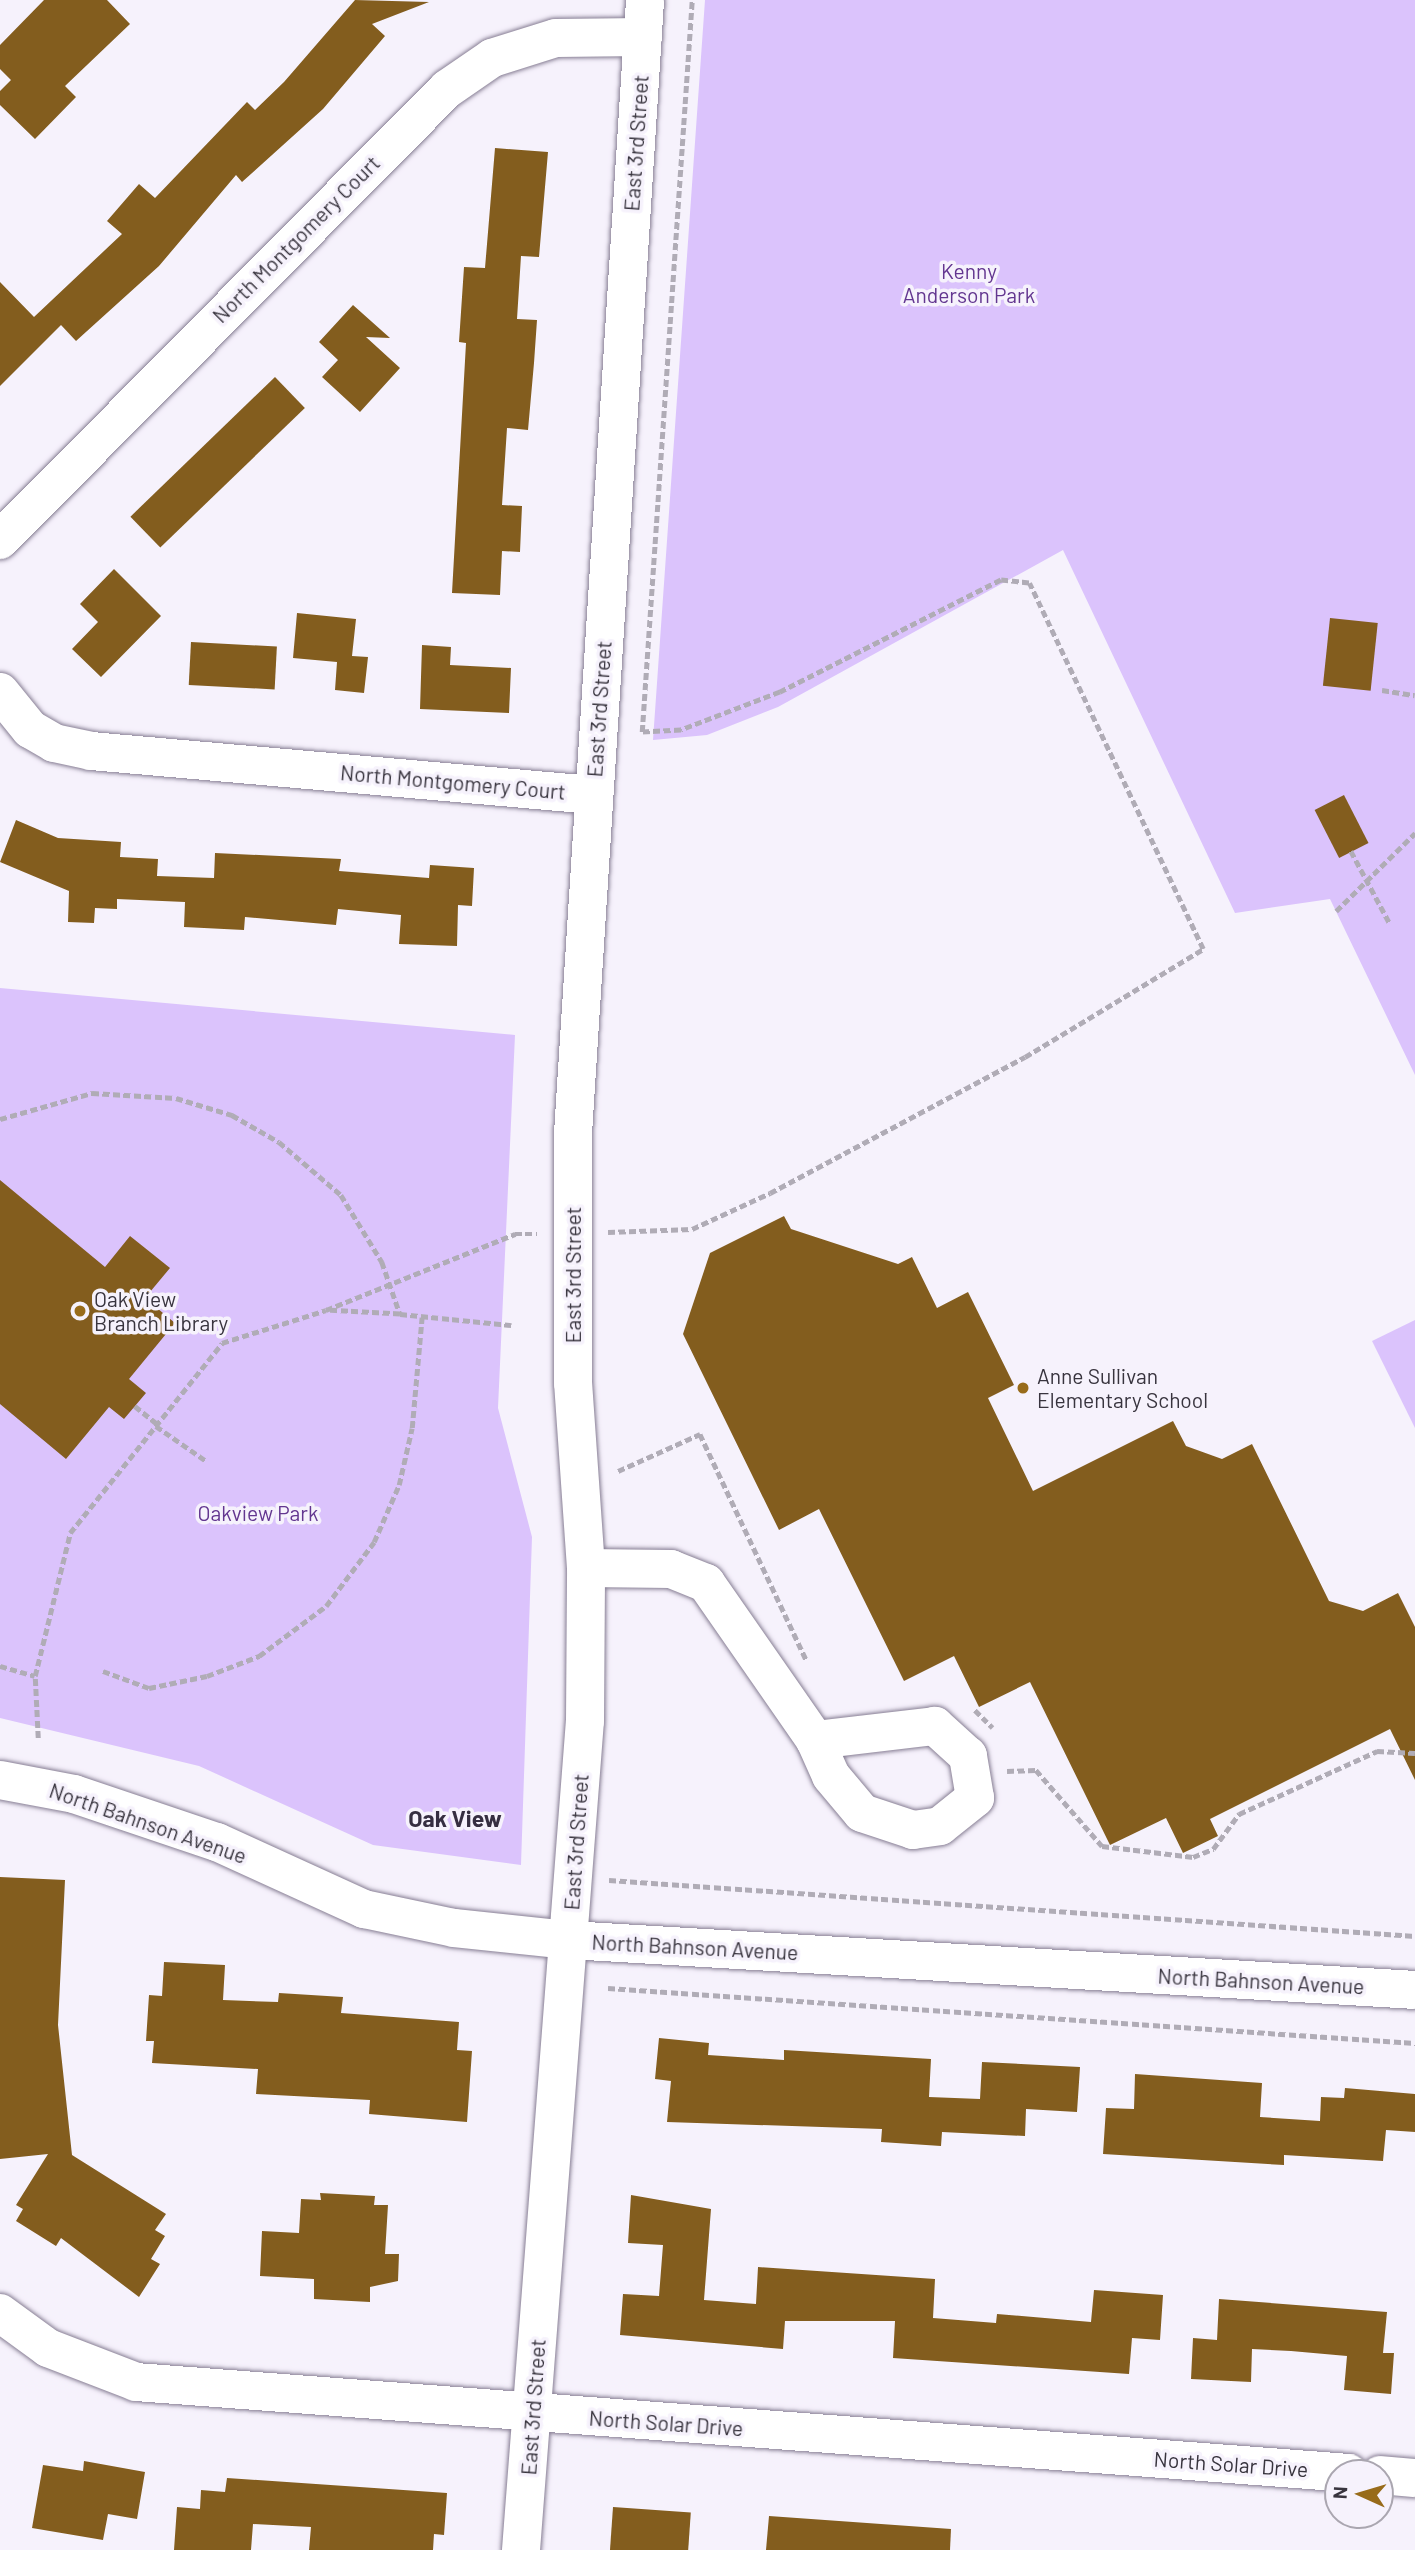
<!DOCTYPE html>
<style>
body{margin:0}
#map{position:relative;width:1415px;height:2550px;overflow:hidden;background:#f6f2fc;font-family:Barlow,sans-serif}
div>[style]{position:absolute}
.green>*{inset:0;background:#dbc3fc}
.building>*{inset:0;background:#835d1e;transform-origin:0 0}
.path>*{height:4.5px;margin-top:-2.25px;transform-origin:0;background:repeating-linear-gradient(90deg,#b0acb6 0 7px,transparent 0 10.5px)}
.roads{filter:drop-shadow(0 0 2px #877e94) drop-shadow(0 0 2px #877e94)}
.minor>*{height:38px;margin:-19px;padding:0 19px;transform-origin:19px;border-radius:19px;background:#fff}
.dots>*{width:19px;height:19px;translate:-50% -50%;box-sizing:border-box;border:4px solid #f6f2fc;border-radius:50%}
span{translate:-50% -50%;white-space:nowrap;text-align:center;line-height:1.15;-webkit-text-stroke:7px #f6f2fc;paint-order:stroke}
.street-label{font-size:21px;color:#38343e}
.park-label{font-size:21px;color:#633690}
.poi-label{font-size:21px;color:#38343e}
.left{translate:0 -50%;text-align:left}
.neighbourhood-label{font-size:23px;color:#362e41;font-weight:700}
.north{position:absolute;left:1324px;top:2459px;width:70px;height:70px;box-sizing:border-box;background:#f6f2fc;border:2px solid #aaa6b0;border-radius:50%;rotate:274deg;font-size:19px;font-weight:700;line-height:28px;text-align:center;color:#38343e}
.north::after{content:'';display:block;margin:auto;width:24px;height:32px;background:#986b1a;clip-path:polygon(50% 0,100% 100%,50% 72%,0 100%)}
</style>
<div id="map">
<div class="green">
<div style="clip-path:polygon(705px 0,1415px 0,1415px 1075px,1330px 899px,1235px 913px,1063px 550px,778px 707px,707px 735px,653px 740px)"></div>
<div style="clip-path:polygon(0 988px,515px 1035px,498px 1408px,532px 1537px,521px 1865px,373px 1845px,199px 1766px,0 1718px)"></div>
<div style="clip-path:polygon(1415px 1320px,1415px 1428px,1372px 1341px)"></div>
</div>
<div class="building">
<div style="clip-path:polygon(44px 0,107px 0,130px 24px,65px 86px,76px 97px,35px 139px,0 105px,0 91px,11px 80px,0 69px,0 45px)"></div>
<div style="clip-path:polygon(355px 0,429px 2px,372px 24px,385px 36px,323px 109px,242px 182px,236px 175px,159px 266px,76px 341px,61px 325px,0 386px,0 282px,34px 317px,122px 234px,107px 221px,139px 184px,155px 198px,247px 102px,255px 110px,284px 82px)"></div>
<div style="clip-path:polygon(495px 148px,548px 152px,539px 257px,521px 256px,517px 319px,537px 320px,534px 363px,528px 430px,507px 428px,502px 505px,522px 506px,520px 552px,502px 551px,500px 595px,452px 593px,466px 343px,459px 342px,464px 267px,485px 268px)"></div>
<div style="clip-path:polygon(353px 305px,390px 338px,366px 337px,400px 368px,360px 412px,322px 377px,338px 360px,319px 342px)"></div>
<div style="left:275px;top:377px;width:43px;height:201px;rotate:46deg"></div>
<div style="clip-path:polygon(114px 569px,161px 616px,101px 677px,72px 649px,98px 622px,80px 604px)"></div>
<div style="clip-path:polygon(297px 613px,356px 619px,352px 656px,368px 657px,364px 693px,335px 690px,337px 662px,293px 658px)"></div>
<div style="left:1330px;top:618px;width:48px;height:68px;rotate:6deg"></div>
<div style="left:191px;top:642px;width:86px;height:43px;rotate:3deg"></div>
<div style="clip-path:polygon(422px 645px,451px 647px,450px 665px,511px 668px,509px 713px,420px 709px)"></div>
<div style="left:1344px;top:795px;width:54px;height:33px;rotate:63deg"></div>
<div style="clip-path:polygon(16px 820px,58px 838px,121px 842px,120px 857px,158px 859px,157px 876px,214px 878px,215px 853px,341px 859px,339px 871px,429px 878px,430px 865px,474px 868px,472px 906px,458px 905px,457px 946px,399px 944px,401px 915px,338px 909px,336px 925px,245px 917px,244px 930px,184px 927px,185px 902px,117px 899px,117px 909px,95px 908px,94px 923px,68px 922px,69px 891px,0 862px)"></div>
<div style="clip-path:polygon(0 1180px,105px 1267px,130px 1236px,170px 1268px,145px 1298px,175px 1323px,129px 1379px,146px 1393px,124px 1419px,109px 1407px,66px 1459px,0 1404px)"></div>
<div style="clip-path:polygon(784px 1216px,791px 1229px,898px 1264px,912px 1257px,937px 1308px,968px 1292px,1014px 1385px,988px 1398px,1033px 1491px,1173px 1421px,1186px 1446px,1222px 1459px,1252px 1444px,1329px 1601px,1363px 1611px,1398px 1593px,1415px 1627px,1415px 1780px,1390px 1729px,1210px 1819px,1218px 1836px,1183px 1853px,1166px 1818px,1110px 1845px,1030px 1682px,979px 1707px,954px 1656px,904px 1681px,819px 1509px,779px 1530px,683px 1334px,710px 1253px)"></div>
<div style="clip-path:polygon(0 1877px,65px 1880px,58px 2025px,72px 2155px,166px 2214px,155px 2230px,165px 2236px,151px 2259px,160px 2264px,139px 2297px,61px 2238px,56px 2246px,16px 2221px,23px 2209px,16px 2205px,48px 2154px,0 2159px)"></div>
<div style="clip-path:polygon(164px 1962px,225px 1965px,223px 2000px,278px 2002px,279px 1993px,343px 1997px,341px 2013px,459px 2022px,457px 2050px,472px 2051px,467px 2122px,369px 2114px,370px 2100px,256px 2094px,258px 2069px,152px 2063px,154px 2041px,146px 2041px,149px 1995px,162px 1996px)"></div>
<div style="clip-path:polygon(659px 2038px,709px 2043px,708px 2055px,784px 2060px,784px 2050px,931px 2059px,929px 2097px,980px 2099px,982px 2062px,1080px 2067px,1077px 2112px,1026px 2109px,1025px 2136px,942px 2132px,941px 2146px,881px 2142px,882px 2129px,667px 2122px,671px 2081px,655px 2079px)"></div>
<div style="clip-path:polygon(1135px 2074px,1262px 2083px,1260px 2117px,1320px 2121px,1321px 2097px,1344px 2098px,1345px 2088px,1415px 2094px,1415px 2132px,1386px 2130px,1383px 2161px,1284px 2155px,1284px 2165px,1103px 2154px,1106px 2108px,1134px 2109px)"></div>
<div style="clip-path:polygon(320px 2193px,375px 2196px,374px 2205px,388px 2205px,385px 2254px,399px 2254px,398px 2281px,370px 2287px,370px 2302px,314px 2299px,314px 2279px,260px 2276px,262px 2231px,299px 2233px,301px 2199px,321px 2200px)"></div>
<div style="clip-path:polygon(631px 2195px,711px 2209px,704px 2300px,756px 2304px,758px 2267px,935px 2279px,933px 2318px,996px 2323px,997px 2314px,1091px 2322px,1094px 2290px,1163px 2295px,1160px 2340px,1132px 2338px,1129px 2374px,893px 2358px,895px 2321px,785px 2321px,783px 2349px,620px 2335px,623px 2294px,659px 2296px,663px 2245px,628px 2243px)"></div>
<div style="clip-path:polygon(1219px 2299px,1387px 2312px,1383px 2353px,1394px 2353px,1391px 2394px,1344px 2390px,1347px 2356px,1291px 2351px,1252px 2349px,1251px 2382px,1191px 2379px,1193px 2338px,1217px 2340px)"></div>
<div style="clip-path:polygon(84px 2461px,145px 2472px,137px 2519px,108px 2514px,103px 2540px,32px 2528px,43px 2465px,83px 2471px)"></div>
<div style="clip-path:polygon(227px 2478px,447px 2493px,444px 2535px,434px 2534px,433px 2550px,309px 2550px,311px 2527px,253px 2524px,251px 2550px,174px 2550px,177px 2507px,200px 2509px,201px 2490px,225px 2492px)"></div>
<div style="left:613px;top:2507px;width:78px;height:43px;rotate:4deg"></div>
<div style="clip-path:polygon(769px 2516px,951px 2529px,950px 2550px,766px 2550px)"></div>
</div>
<div class="path">
<div style="left:1382px;top:690px;width:33px;rotate:9deg"></div>
<div style="left:1351px;top:851px;width:81px;rotate:61.8deg"></div>
<div style="left:1336px;top:911px;width:111px;rotate:-44.6deg"></div>
<div style="left:0;top:1119px;width:96px;rotate:-15.8deg"></div>
<div style="left:92px;top:1093px;width:84px;rotate:3.4deg"></div>
<div style="left:176px;top:1098px;width:59px;rotate:16.9deg"></div>
<div style="left:232px;top:1115px;width:54px;rotate:29.9deg"></div>
<div style="left:279px;top:1142px;width:82px;rotate:40.5deg"></div>
<div style="left:341px;top:1195px;width:79px;rotate:58.5deg"></div>
<div style="left:382px;top:1262px;width:55px;rotate:70.9deg"></div>
<div style="left:400px;top:1314px;width:112px;rotate:5.7deg"></div>
<div style="left:608px;top:1232px;width:84px;rotate:-2deg"></div>
<div style="left:692px;top:1229px;width:86px;rotate:-24.8deg"></div>
<div style="left:770px;top:1193px;width:289px;rotate:-28.1deg"></div>
<div style="left:1025px;top:1057px;width:208px;rotate:-31.2deg"></div>
<div style="left:1203px;top:949px;width:405px;rotate:-115.4deg"></div>
<div style="left:1029px;top:583px;width:28px;rotate:-174deg"></div>
<div style="left:1001px;top:580px;width:248px;rotate:153.1deg"></div>
<div style="left:780px;top:692px;width:106px;rotate:159deg"></div>
<div style="left:681px;top:730px;width:39px;rotate:177deg"></div>
<div style="left:642px;top:732px;width:734px;rotate:-86.09deg"></div>
<div style="left:400px;top:1314px;width:74px;rotate:-176.9deg"></div>
<div style="left:326px;top:1310px;width:204px;rotate:-21.9deg"></div>
<div style="left:515px;top:1234px;width:22px"></div>
<div style="left:135px;top:1406px;width:28px;rotate:39deg"></div>
<div style="left:156px;top:1426px;width:60px;rotate:34.8deg"></div>
<div style="left:618px;top:1471px;width:90px;rotate:-24.3deg"></div>
<div style="left:700px;top:1434px;width:249px;rotate:64.8deg"></div>
<div style="left:0;top:1666px;width:36px;rotate:16deg"></div>
<div style="left:103px;top:1671px;width:49px;rotate:20.3deg"></div>
<div style="left:149px;top:1688px;width:59px;rotate:-11.7deg"></div>
<div style="left:207px;top:1676px;width:56px;rotate:-21deg"></div>
<div style="left:259px;top:1656px;width:84px;rotate:-36.7deg"></div>
<div style="left:326px;top:1606px;width:80px;rotate:-53.1deg"></div>
<div style="left:374px;top:1542px;width:62px;rotate:-66.3deg"></div>
<div style="left:399px;top:1485px;width:58px;rotate:-77.2deg"></div>
<div style="left:412px;top:1428px;width:111px;rotate:-84.9deg"></div>
<div style="left:975px;top:1710px;width:25px;rotate:45deg"></div>
<div style="left:38px;top:1738px;width:62px;rotate:-92.8deg"></div>
<div style="left:35px;top:1676px;width:147px;rotate:-76.2deg"></div>
<div style="left:70px;top:1533px;width:243px;rotate:-51.3deg"></div>
<div style="left:222px;top:1343px;width:109px;rotate:-17.6deg"></div>
<div style="left:1007px;top:1771px;width:29px;rotate:-2deg"></div>
<div style="left:1036px;top:1770px;width:101px;rotate:49deg"></div>
<div style="left:1102px;top:1846px;width:92px;rotate:6.9deg"></div>
<div style="left:1193px;top:1857px;width:22px;rotate:-22deg"></div>
<div style="left:1213px;top:1849px;width:44px;rotate:-53.4deg"></div>
<div style="left:1239px;top:1814px;width:152px;rotate:-24.5deg"></div>
<div style="left:1377px;top:1751px;width:38px;rotate:3deg"></div>
<div style="left:609px;top:1880px;width:808px;rotate:3.97deg"></div>
<div style="left:608px;top:1988px;width:809px;rotate:3.9deg"></div>
</div>
<div class="roads">
<div class="minor">
<div style="left:0;top:540px;width:635px;rotate:-45.26deg"></div>
<div style="left:447px;top:89px;width:55px;rotate:-34.6deg"></div>
<div style="left:492px;top:58px;width:67px;rotate:-17.4deg"></div>
<div style="left:556px;top:38px;width:87px;rotate:-0.7deg"></div>
<div style="left:0;top:692px;width:48px;rotate:51deg"></div>
<div style="left:30px;top:729px;width:28px;rotate:30deg"></div>
<div style="left:54px;top:743px;width:38px;rotate:12deg"></div>
<div style="left:91px;top:751px;width:504px;rotate:5.01deg"></div>
<div style="left:586px;top:1568px;width:85px;rotate:0.7deg"></div>
<div style="left:671px;top:1569px;width:38px;rotate:22deg"></div>
<div style="left:706px;top:1583px;width:191px;rotate:55.2deg"></div>
<div style="left:815px;top:1740px;width:39px;rotate:66deg"></div>
<div style="left:831px;top:1776px;width:48px;rotate:50deg"></div>
<div style="left:862px;top:1813px;width:54px;rotate:18.4deg"></div>
<div style="left:913px;top:1830px;width:27px;rotate:-8deg"></div>
<div style="left:940px;top:1826px;width:45px;rotate:-38.7deg"></div>
<div style="left:975px;top:1798px;width:43px;rotate:-99.5deg"></div>
<div style="left:968px;top:1756px;width:45px;rotate:-137.7deg"></div>
<div style="left:935px;top:1726px;width:121px;rotate:173.3deg"></div>
<div style="left:0;top:1780px;width:75px;rotate:10.7deg"></div>
<div style="left:74px;top:1794px;width:151px;rotate:18.6deg"></div>
<div style="left:217px;top:1842px;width:162px;rotate:24.5deg"></div>
<div style="left:364px;top:1909px;width:92px;rotate:11.9deg"></div>
<div style="left:454px;top:1928px;width:116px;rotate:6deg"></div>
<div style="left:569px;top:1940px;width:847px;rotate:3.38deg"></div>
<div style="left:0;top:2313px;width:59px;rotate:36.1deg"></div>
<div style="left:48px;top:2348px;width:94px;rotate:21.1deg"></div>
<div style="left:136px;top:2382px;width:1216px;rotate:4.29deg"></div>
<div style="left:1380px;top:2475px;width:35px;rotate:5deg"></div>
<div style="left:521px;top:2550px;width:831px;rotate:-85.59deg"></div>
<div style="left:585px;top:1721px;width:153px;rotate:-89.6deg"></div>
<div style="left:586px;top:1568px;width:185px;rotate:-94deg"></div>
<div style="left:573px;top:1383px;width:250px;rotate:-90deg"></div>
<div style="left:573px;top:1133px;width:1135px;rotate:-86.36deg"></div>
</div>
</div>
<div class="dots">
<div style="left:80px;top:1311px;background:#986b1a"></div>
<div style="left:1023px;top:1388px;background:#986b1a"></div>
</div>
<div class="street-label">
<span style="left:636px;top:143px;rotate:-86deg">East 3rd Street</span>
<span style="left:296px;top:239px;rotate:-45deg">North Montgomery Court</span>
<span style="left:599px;top:709px;rotate:-86deg">East 3rd Street</span>
<span style="left:453px;top:782px;rotate:5deg">North Montgomery Court</span>
<span style="left:573px;top:1275px;rotate:-90deg">East 3rd Street</span>
<span style="left:148px;top:1823px;rotate:19deg">North Bahnson Avenue</span>
<span style="left:576px;top:1842px;rotate:-86deg">East 3rd Street</span>
<span style="left:695px;top:1947px;rotate:3deg">North Bahnson Avenue</span>
<span style="left:1261px;top:1981px;rotate:3deg">North Bahnson Avenue</span>
<span style="left:533px;top:2407px;rotate:-86deg">East 3rd Street</span>
<span style="left:666px;top:2423px;rotate:4deg">North Solar Drive</span>
<span style="left:1231px;top:2464px;rotate:4deg">North Solar Drive</span>
</div>
<div class="park-label">
<span style="left:969px;top:283px">Kenny<br>Anderson Park</span>
<span style="left:258px;top:1513px">Oakview Park</span>
</div>
<div class="poi-label">
<span class="left" style="left:94px;top:1311px">Oak View<br>Branch Library</span>
<span class="left" style="left:1037px;top:1388px">Anne Sullivan<br>Elementary School</span>
</div>
<div class="neighbourhood-label">
<span style="left:455px;top:1818px">Oak View</span>
</div>
<div class="north">N</div>
</div>
